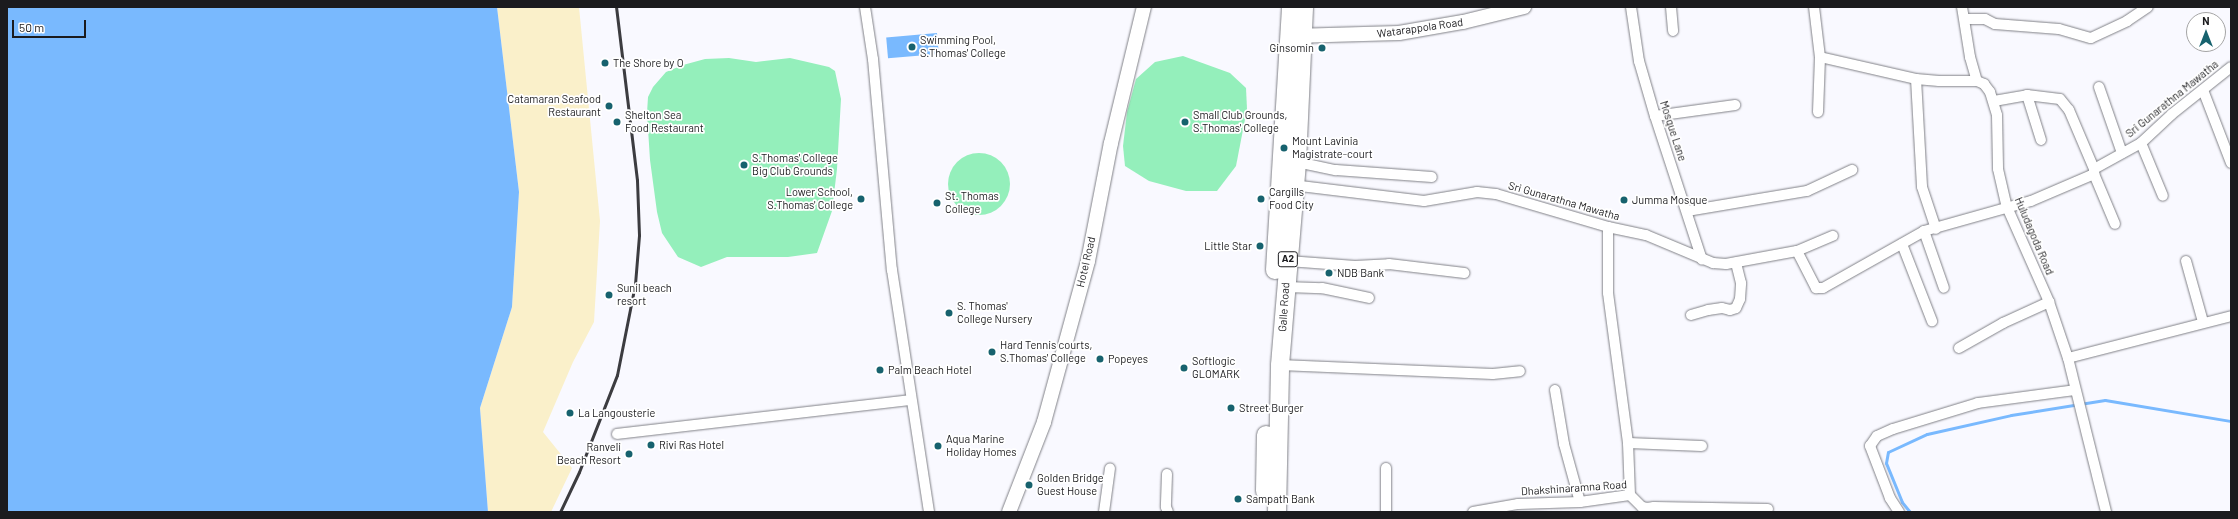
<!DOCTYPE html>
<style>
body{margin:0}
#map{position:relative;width:2238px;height:519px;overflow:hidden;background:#f9f9ff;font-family:Barlow,sans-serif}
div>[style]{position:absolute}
.green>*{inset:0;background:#94efbb}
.round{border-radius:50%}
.sand>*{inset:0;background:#faf0ca}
.water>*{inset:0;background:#79b9fe;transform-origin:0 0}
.stream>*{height:3px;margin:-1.5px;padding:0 1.5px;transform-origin:1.5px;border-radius:1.5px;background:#79b9fe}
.roads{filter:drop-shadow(0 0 1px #808187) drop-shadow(0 0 1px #808187)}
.street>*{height:10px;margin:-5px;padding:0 5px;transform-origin:5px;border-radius:5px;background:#fff}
.secondary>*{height:14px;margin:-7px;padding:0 7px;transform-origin:7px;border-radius:7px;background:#fff}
.highway>*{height:18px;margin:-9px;padding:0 9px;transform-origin:9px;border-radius:9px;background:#fff}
.rail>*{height:3px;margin:-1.5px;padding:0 1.5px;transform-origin:1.5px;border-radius:1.5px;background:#3c3c40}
.dots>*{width:11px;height:11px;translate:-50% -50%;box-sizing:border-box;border:2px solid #fff;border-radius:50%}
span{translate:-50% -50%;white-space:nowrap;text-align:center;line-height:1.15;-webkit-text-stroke:3.5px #fff;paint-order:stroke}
.shield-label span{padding:1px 3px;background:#fff;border:1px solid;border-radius:3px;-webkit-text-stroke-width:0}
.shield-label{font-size:10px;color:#1b1b1e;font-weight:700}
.street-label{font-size:11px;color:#1b1b1e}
.poi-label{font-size:11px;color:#1b1b1e}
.left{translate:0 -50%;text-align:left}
.right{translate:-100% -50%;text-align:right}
.frame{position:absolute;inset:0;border:8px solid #1b1b1e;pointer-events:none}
.north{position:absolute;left:2186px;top:12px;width:40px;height:40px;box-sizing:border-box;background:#fff;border:1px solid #a4a4a5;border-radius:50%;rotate:0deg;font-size:11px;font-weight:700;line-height:16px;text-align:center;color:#1b1b1e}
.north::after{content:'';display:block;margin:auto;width:14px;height:18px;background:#17626e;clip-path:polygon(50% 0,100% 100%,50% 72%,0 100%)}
.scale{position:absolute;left:12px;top:20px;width:74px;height:18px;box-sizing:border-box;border:2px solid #1b1b1e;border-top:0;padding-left:5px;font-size:12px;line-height:14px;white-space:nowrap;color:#1b1b1e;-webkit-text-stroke:3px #fff;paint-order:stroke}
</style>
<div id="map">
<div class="green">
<div style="clip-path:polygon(1183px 56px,1230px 73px,1246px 88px,1247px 109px,1236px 166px,1217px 191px,1186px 191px,1149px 181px,1125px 166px,1123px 146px,1127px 112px,1136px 79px,1155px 62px)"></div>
<div style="clip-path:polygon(729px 58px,756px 62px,790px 58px,829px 67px,835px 71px,841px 99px,837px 169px,832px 211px,817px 253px,788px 257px,727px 257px,701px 267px,678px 257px,662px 233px,657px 212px,650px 160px,647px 113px,648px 97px,653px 87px,666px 72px,683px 65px,705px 59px)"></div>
<div class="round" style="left:948px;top:153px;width:62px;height:62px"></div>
</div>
<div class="sand">
<div style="clip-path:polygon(497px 7px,579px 7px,600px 221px,594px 322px,573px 362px,543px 432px,572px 468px,551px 512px,488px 512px,480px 408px,512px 307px,519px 192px)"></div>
</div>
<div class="water">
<div style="clip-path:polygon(7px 7px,497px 7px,519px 192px,512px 307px,480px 408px,488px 512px,7px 512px)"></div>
<div style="left:937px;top:33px;width:21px;height:51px;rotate:85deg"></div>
</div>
<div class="stream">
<div style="left:1910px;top:512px;width:13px;rotate:-129deg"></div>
<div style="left:1902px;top:502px;width:42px;rotate:-112.3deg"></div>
<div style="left:1886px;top:463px;width:11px;rotate:-80deg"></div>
<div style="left:1888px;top:452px;width:43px;rotate:-24.8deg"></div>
<div style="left:1927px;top:434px;width:86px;rotate:-12.7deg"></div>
<div style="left:2011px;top:415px;width:95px;rotate:-9.1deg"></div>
<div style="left:2105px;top:400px;width:128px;rotate:9.5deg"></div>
</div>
<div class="roads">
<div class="street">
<div style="left:865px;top:7px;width:53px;rotate:81.3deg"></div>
<div style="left:873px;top:59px;width:212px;rotate:84.9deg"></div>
<div style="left:892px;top:270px;width:245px;rotate:81.3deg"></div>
<div style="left:1631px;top:7px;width:55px;rotate:81.6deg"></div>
<div style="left:1639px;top:61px;width:57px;rotate:73.8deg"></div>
<div style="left:1655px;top:116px;width:151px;rotate:71.9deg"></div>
<div style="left:1671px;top:7px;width:24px;rotate:85deg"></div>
<div style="left:1814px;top:7px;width:50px;rotate:83.2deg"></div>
<div style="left:1820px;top:57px;width:98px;rotate:12.9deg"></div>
<div style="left:1916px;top:79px;width:23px;rotate:5deg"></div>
<div style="left:1939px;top:81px;width:38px"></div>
<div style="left:1977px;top:81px;width:8px;rotate:23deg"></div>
<div style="left:1984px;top:84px;width:10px;rotate:53deg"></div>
<div style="left:1990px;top:92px;width:24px;rotate:73deg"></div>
<div style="left:1997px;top:115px;width:54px;rotate:88.9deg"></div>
<div style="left:1998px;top:169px;width:39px;rotate:77deg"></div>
<div style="left:2007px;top:207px;width:104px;rotate:66.1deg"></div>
<div style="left:2049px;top:302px;width:59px;rotate:71.3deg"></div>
<div style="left:2068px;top:358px;width:159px;rotate:76.1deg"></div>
<div style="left:1962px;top:7px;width:51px;rotate:80.9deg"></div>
<div style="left:1970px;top:57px;width:25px;rotate:74deg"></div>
<div style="left:1965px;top:19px;width:20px"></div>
<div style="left:1985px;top:19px;width:11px;rotate:27deg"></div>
<div style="left:1995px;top:24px;width:64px;rotate:4.5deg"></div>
<div style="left:2059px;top:29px;width:33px;rotate:16deg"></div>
<div style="left:2091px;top:38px;width:40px;rotate:-25deg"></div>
<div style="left:2127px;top:21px;width:25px;rotate:-34deg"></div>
<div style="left:1916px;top:79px;width:108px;rotate:86.8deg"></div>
<div style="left:1922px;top:187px;width:44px;rotate:71.6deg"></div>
<div style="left:2099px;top:87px;width:70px;rotate:70.8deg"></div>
<div style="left:2203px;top:90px;width:78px;rotate:69deg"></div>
<div style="left:2027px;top:95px;width:47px;rotate:72.7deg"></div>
<div style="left:1994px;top:101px;width:34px;rotate:-10deg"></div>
<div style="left:2027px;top:95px;width:33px;rotate:7deg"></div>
<div style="left:2060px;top:99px;width:14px;rotate:51deg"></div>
<div style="left:2069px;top:110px;width:64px;rotate:67deg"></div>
<div style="left:1818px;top:112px;width:55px;rotate:-87.9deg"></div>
<div style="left:1655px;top:116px;width:81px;rotate:-7.8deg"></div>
<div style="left:2141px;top:143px;width:57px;rotate:67.5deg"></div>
<div style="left:1297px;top:162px;width:40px;rotate:12deg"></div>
<div style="left:1336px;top:170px;width:96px;rotate:4.2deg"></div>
<div style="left:2094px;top:174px;width:54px;rotate:67.2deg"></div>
<div style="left:1292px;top:185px;width:133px;rotate:6.9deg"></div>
<div style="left:1424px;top:201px;width:54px;rotate:-9.6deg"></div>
<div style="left:1477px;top:192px;width:19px;rotate:6deg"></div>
<div style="left:1496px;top:194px;width:117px;rotate:16.4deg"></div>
<div style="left:1608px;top:227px;width:39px;rotate:12deg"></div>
<div style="left:1646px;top:235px;width:73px;rotate:22.7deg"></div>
<div style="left:1713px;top:263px;width:13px;rotate:4deg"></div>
<div style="left:1726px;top:264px;width:72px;rotate:-10.4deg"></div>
<div style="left:1797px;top:251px;width:39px;rotate:-23deg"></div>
<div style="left:1687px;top:211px;width:122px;rotate:-9.5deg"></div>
<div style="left:1807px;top:191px;width:50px;rotate:-25deg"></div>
<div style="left:1608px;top:227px;width:66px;rotate:90deg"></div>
<div style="left:1608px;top:293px;width:151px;rotate:82.4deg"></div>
<div style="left:1628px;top:443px;width:52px;rotate:87.8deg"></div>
<div style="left:1924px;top:231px;width:60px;rotate:70.7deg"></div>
<div style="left:1902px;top:244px;width:83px;rotate:68.7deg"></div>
<div style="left:1797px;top:251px;width:42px;rotate:62.8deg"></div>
<div style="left:1816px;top:288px;width:7px"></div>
<div style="left:1823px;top:288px;width:116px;rotate:-29.4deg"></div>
<div style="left:1924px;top:231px;width:111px;rotate:-15.7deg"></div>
<div style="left:2031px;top:201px;width:69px;rotate:-23.2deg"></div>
<div style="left:2094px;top:174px;width:5px;rotate:-90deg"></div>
<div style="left:2094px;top:169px;width:54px;rotate:-29deg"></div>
<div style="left:2141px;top:143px;width:42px;rotate:-43.1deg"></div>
<div style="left:2172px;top:114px;width:75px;rotate:-38.5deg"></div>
<div style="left:1288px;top:261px;width:67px;rotate:4.3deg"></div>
<div style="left:1355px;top:266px;width:34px;rotate:-3deg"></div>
<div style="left:1389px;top:264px;width:76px;rotate:6.8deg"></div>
<div style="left:2186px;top:261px;width:63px;rotate:74.4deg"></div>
<div style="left:1286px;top:287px;width:36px;rotate:2deg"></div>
<div style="left:1322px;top:288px;width:48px;rotate:12deg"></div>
<div style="left:1691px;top:315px;width:18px;rotate:-16deg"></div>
<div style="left:1708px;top:310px;width:14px;rotate:-8deg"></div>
<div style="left:1722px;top:308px;width:8px;rotate:14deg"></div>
<div style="left:1730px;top:310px;width:6px;rotate:-18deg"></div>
<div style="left:1736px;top:308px;width:10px;rotate:-66deg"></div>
<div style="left:1740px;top:299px;width:16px;rotate:-86deg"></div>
<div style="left:1741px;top:283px;width:21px;rotate:-104deg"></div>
<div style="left:1959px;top:348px;width:51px;rotate:-29.6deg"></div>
<div style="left:2003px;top:323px;width:51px;rotate:-24.5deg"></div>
<div style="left:2068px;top:358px;width:168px;rotate:-14.4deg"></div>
<div style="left:1280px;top:365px;width:213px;rotate:2.4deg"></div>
<div style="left:1493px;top:374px;width:27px;rotate:-6deg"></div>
<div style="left:1555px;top:390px;width:55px;rotate:80.5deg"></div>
<div style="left:1564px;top:444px;width:60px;rotate:74.6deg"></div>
<div style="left:617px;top:434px;width:296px;rotate:-6.6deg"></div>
<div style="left:1628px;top:443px;width:74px;rotate:2.3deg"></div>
<div style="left:1167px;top:474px;width:33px;rotate:92deg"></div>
<div style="left:1166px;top:507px;width:5px;rotate:68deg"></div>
<div style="left:1104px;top:512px;width:44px;rotate:-82.2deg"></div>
<div style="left:1386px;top:512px;width:44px;rotate:-90deg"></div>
<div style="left:1473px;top:512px;width:46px;rotate:-10.1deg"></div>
<div style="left:1518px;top:504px;width:62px;rotate:-1.8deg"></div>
<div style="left:1580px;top:502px;width:50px;rotate:-8deg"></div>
<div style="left:1630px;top:495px;width:17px;rotate:45deg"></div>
<div style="left:1642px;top:507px;width:5px;rotate:11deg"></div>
<div style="left:1647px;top:508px;width:7px;rotate:-8deg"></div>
<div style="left:1654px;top:507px;width:114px;rotate:1deg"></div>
<div style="left:1899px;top:512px;width:17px;rotate:-123deg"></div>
<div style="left:1890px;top:498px;width:56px;rotate:-111deg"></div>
<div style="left:1870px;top:446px;width:12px;rotate:-55deg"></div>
<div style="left:1877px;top:436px;width:17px;rotate:-24deg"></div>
<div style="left:1893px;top:429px;width:89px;rotate:-17deg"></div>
<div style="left:1978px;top:403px;width:98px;rotate:-7.6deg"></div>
</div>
<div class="secondary">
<div style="left:1293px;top:36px;width:106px;rotate:-1.6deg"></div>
<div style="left:1399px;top:33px;width:65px;rotate:-9.8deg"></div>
<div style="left:1463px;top:22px;width:63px;rotate:-13.8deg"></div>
<div style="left:1009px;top:512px;width:97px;rotate:-68.7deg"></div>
<div style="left:1044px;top:422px;width:167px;rotate:-74.7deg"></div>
<div style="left:1088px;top:261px;width:120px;rotate:-79deg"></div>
<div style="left:1111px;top:143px;width:140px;rotate:-76.4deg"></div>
</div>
<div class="highway">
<div style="left:1275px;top:270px;width:263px;rotate:-86.5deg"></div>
<div style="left:1265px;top:491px;width:56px;rotate:-89deg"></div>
<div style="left:1277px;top:512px;width:147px;rotate:-88.8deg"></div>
<div style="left:1280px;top:365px;width:204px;rotate:-85.2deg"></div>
<div style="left:1297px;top:162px;width:155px;rotate:-87.4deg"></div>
</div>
</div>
<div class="rail">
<div style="left:560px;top:512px;width:44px;rotate:-64.6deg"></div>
<div style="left:579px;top:472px;width:104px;rotate:-68.6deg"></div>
<div style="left:617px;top:375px;width:93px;rotate:-78.8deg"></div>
<div style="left:635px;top:284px;width:49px;rotate:-85.3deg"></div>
<div style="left:639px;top:235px;width:55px;rotate:-92.1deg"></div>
<div style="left:637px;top:180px;width:174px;rotate:-96.9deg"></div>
</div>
<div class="dots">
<div style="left:912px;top:47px;background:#17626e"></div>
<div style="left:1322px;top:48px;background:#17626e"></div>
<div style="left:605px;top:63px;background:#17626e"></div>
<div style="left:609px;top:106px;background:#17626e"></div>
<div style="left:617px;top:122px;background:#17626e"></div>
<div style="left:1185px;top:122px;background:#17626e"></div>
<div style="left:1284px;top:148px;background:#17626e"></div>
<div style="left:744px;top:165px;background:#17626e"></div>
<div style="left:861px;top:199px;background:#17626e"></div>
<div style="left:1261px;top:199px;background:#17626e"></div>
<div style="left:1624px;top:200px;background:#17626e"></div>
<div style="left:937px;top:203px;background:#17626e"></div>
<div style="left:1260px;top:246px;background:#17626e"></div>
<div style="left:1329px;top:273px;background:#17626e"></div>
<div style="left:609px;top:295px;background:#17626e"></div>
<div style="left:949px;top:313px;background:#17626e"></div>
<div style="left:992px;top:352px;background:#17626e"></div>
<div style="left:1100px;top:359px;background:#17626e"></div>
<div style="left:1184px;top:368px;background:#17626e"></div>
<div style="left:880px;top:370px;background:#17626e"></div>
<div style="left:1231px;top:408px;background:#17626e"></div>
<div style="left:570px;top:413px;background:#17626e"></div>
<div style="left:651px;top:445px;background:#17626e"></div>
<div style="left:938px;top:446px;background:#17626e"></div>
<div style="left:629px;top:454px;background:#17626e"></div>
<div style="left:1029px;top:485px;background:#17626e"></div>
<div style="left:1238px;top:499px;background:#17626e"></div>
</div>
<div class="shield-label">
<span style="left:1288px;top:259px">A2</span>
</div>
<div class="street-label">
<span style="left:1420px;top:28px;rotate:-8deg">Watarappola Road</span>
<span style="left:2172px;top:99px;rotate:-39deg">Sri Gunarathna Mawatha</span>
<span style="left:1673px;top:131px;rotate:72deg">Mosque Lane</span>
<span style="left:1564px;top:201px;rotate:16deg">Sri Gunarathna Mawatha</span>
<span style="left:2034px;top:236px;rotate:67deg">Huludagoda Road</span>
<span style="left:1086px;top:262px;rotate:-77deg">Hotel Road</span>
<span style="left:1284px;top:307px;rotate:-86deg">Galle Road</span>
<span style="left:1574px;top:488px;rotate:-4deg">Dhakshinaramna Road</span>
</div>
<div class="poi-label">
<span class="left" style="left:920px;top:47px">Swimming Pool,<br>S.Thomas' College</span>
<span class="right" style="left:1314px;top:48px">Ginsomin</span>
<span class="left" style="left:613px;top:63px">The Shore by O</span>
<span class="right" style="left:601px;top:106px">Catamaran Seafood<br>Restaurant</span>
<span class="left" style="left:625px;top:122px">Shelton Sea<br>Food Restaurant</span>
<span class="left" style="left:1193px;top:122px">Small Club Grounds,<br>S.Thomas' College</span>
<span class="left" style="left:1292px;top:148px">Mount Lavinia<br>Magistrate-court</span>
<span class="left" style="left:752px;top:165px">S.Thomas' College<br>Big Club Grounds</span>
<span class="right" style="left:853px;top:199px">Lower School,<br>S.Thomas' College</span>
<span class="left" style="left:1269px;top:199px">Cargills<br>Food City</span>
<span class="left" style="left:945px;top:203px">St. Thomas<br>College</span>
<span class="left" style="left:1632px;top:200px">Jumma Mosque</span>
<span class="right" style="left:1252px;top:246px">Little Star</span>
<span class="left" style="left:1337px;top:273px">NDB Bank</span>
<span class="left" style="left:617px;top:295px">Sunil beach<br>resort</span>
<span class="left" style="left:957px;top:313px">S. Thomas'<br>College Nursery</span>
<span class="left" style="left:1000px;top:352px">Hard Tennis courts,<br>S.Thomas' College</span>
<span class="left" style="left:1108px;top:359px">Popeyes</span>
<span class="left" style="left:1192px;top:368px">Softlogic<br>GLOMARK</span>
<span class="left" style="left:888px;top:370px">Palm Beach Hotel</span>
<span class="left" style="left:1239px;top:408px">Street Burger</span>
<span class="left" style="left:578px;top:413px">La Langousterie</span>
<span class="left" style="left:946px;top:446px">Aqua Marine<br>Holiday Homes</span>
<span class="left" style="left:659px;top:445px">Rivi Ras Hotel</span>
<span class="right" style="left:621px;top:454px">Ranveli<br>Beach Resort</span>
<span class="left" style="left:1037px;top:485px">Golden Bridge<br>Guest House</span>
<span class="left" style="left:1246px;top:499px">Sampath Bank</span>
</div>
<div class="frame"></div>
<div class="north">N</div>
<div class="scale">50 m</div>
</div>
